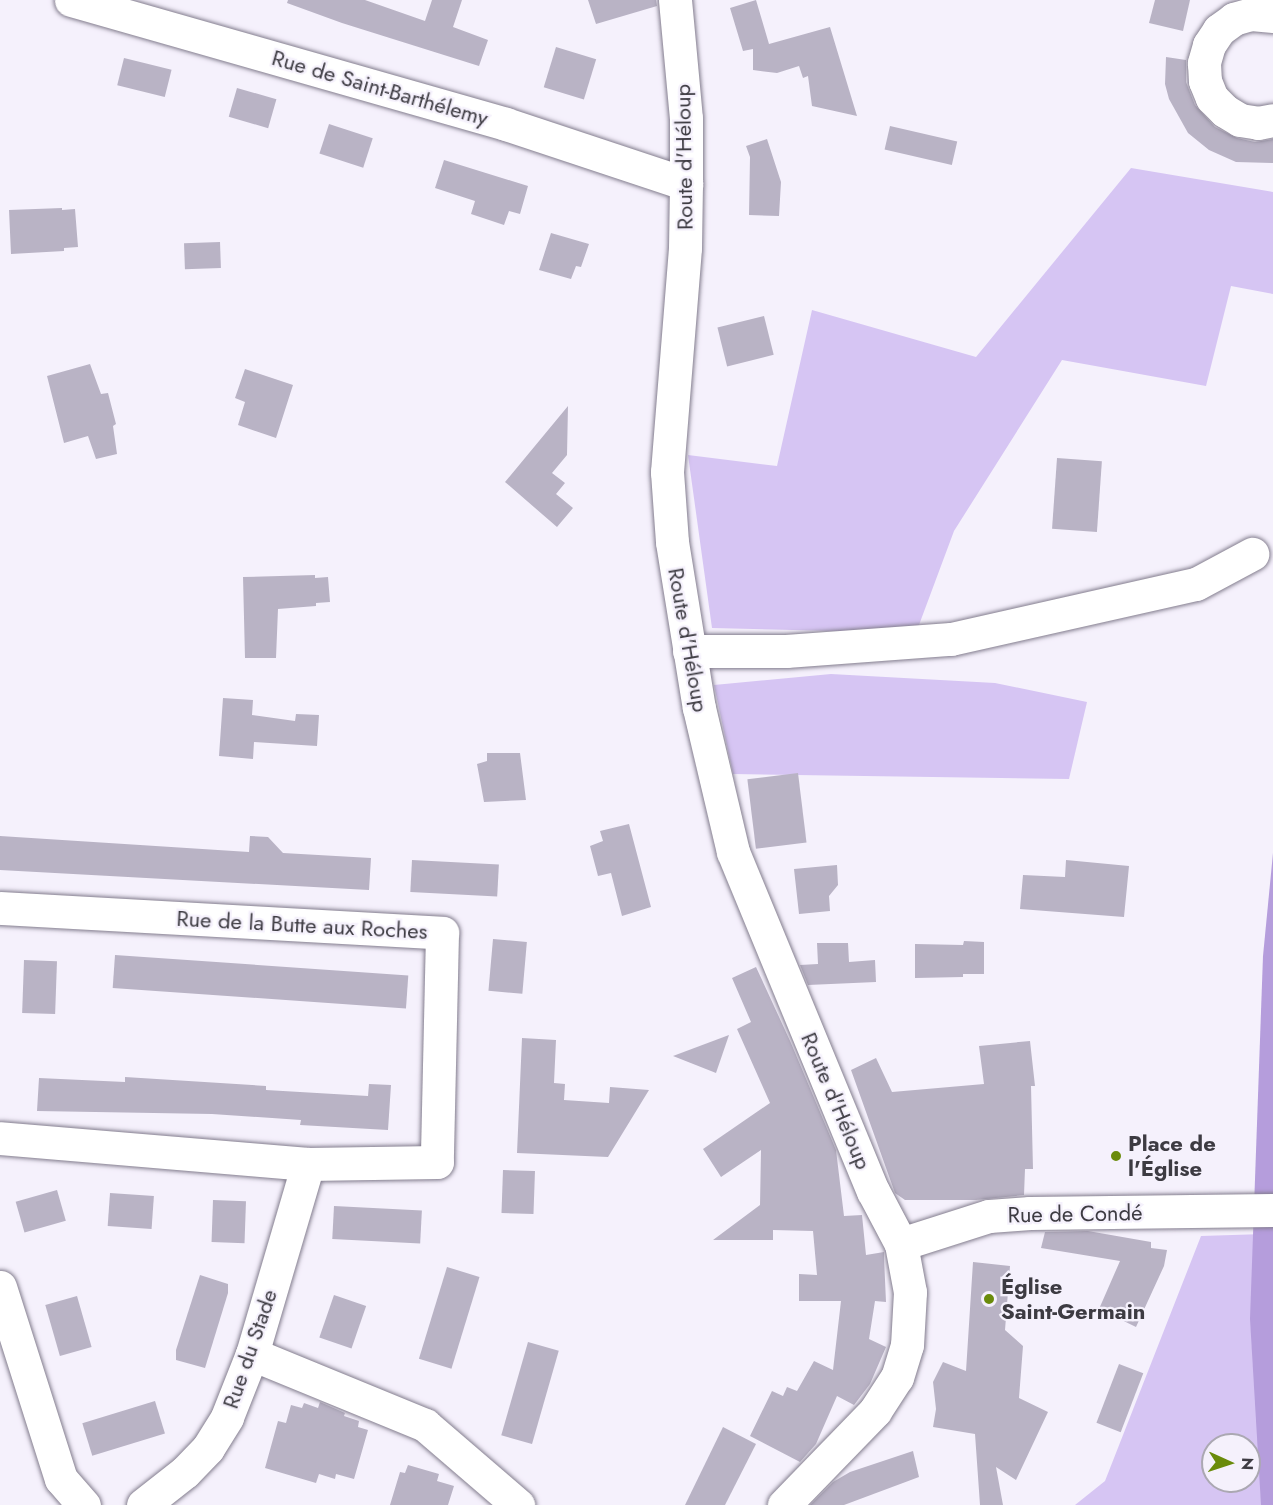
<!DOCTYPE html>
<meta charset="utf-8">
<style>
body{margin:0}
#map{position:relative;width:1273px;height:1505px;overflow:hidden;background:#f5f1fc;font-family:Jost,sans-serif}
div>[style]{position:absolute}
.green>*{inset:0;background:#d6c5f3}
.water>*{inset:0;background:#b59ddc}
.building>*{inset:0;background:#b9b3c5;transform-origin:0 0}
.roads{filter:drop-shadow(0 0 2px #837d8e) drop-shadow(0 0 2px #837d8e)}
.minor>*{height:33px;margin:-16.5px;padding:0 16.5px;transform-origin:16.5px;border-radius:16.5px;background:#fff}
.dots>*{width:16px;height:16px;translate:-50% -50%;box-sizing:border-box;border:3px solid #f5f1fc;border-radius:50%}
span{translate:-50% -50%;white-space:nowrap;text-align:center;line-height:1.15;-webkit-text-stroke:4.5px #f5f1fc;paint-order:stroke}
.street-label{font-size:22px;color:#3d3b42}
.poi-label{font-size:22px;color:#3d3b42;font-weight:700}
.left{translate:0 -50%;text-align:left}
.north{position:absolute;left:1201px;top:1433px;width:60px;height:60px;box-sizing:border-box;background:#f5f1fc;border:2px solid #aba8b2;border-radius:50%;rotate:93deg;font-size:16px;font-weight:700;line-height:24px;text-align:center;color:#3d3b42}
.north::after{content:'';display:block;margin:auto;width:21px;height:27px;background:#6a8b0b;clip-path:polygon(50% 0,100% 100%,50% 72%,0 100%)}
</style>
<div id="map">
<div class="green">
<div style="clip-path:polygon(1131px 168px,1273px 192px,1273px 294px,1231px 286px,1206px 386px,1062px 360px,954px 531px,916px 633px,712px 628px,688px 455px,777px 466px,812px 310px,976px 357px)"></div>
<div style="clip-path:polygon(831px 674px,995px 683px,1087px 702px,1069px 779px,733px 774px,714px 685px)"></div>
<div style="clip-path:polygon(evenodd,1264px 1234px,1273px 1505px,1075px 1505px,1105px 1481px,1201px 1236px,1264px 1234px,1213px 1445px,1249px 1445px,1249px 1481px,1213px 1481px,1213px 1445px)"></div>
</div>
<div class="water">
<div style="clip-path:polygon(1273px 853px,1273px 1505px,1261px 1505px,1250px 1319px,1263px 956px)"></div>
</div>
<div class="building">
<div style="clip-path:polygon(288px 0,365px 0,425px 21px,432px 0,462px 0,453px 27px,488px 40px,479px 66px,342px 23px,287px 3px)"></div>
<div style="clip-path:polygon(588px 0,656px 0,657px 6px,596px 24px)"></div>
<div style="clip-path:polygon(756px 0,769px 44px,830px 27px,857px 116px,812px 106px,808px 76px,803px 78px,799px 66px,777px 73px,753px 70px,753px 49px,743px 51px,730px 8px)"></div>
<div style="clip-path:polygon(1155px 0,1190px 0,1183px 31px,1149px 23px)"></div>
<div style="left:556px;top:47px;width:42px;height:42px;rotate:17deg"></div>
<div style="clip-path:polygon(1166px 57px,1186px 60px,1186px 82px,1195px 105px,1215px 127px,1237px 138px,1255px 142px,1273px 139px,1273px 163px,1236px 162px,1209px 150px,1188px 133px,1169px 99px,1165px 84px)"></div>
<div style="left:124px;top:58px;width:49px;height:28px;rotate:14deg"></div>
<div style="left:237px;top:88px;width:41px;height:30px;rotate:16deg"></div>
<div style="left:329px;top:124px;width:46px;height:31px;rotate:18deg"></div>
<div style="left:890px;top:126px;width:69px;height:24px;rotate:13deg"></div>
<div style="clip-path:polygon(767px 139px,781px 182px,779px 216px,749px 215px,750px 157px,746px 146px)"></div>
<div style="clip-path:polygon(444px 160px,528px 186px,520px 214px,509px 211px,504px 225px,471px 214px,475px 201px,435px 188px)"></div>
<div style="clip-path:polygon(62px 208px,62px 210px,75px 209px,78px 247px,64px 248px,64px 251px,11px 254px,9px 210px)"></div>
<div style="clip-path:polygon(551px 233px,589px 244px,581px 267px,576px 266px,571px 279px,539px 270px)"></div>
<div style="left:220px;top:242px;width:26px;height:36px;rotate:88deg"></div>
<div style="left:764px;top:316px;width:40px;height:48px;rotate:76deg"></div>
<div style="clip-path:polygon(90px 364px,101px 394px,108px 393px,116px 424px,113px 426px,117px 454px,96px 459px,88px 436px,64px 443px,47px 376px)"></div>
<div style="clip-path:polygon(245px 369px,293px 385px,276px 438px,238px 425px,245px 402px,235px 398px)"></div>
<div style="clip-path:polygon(568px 406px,567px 455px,552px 473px,565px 483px,556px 494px,573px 508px,557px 527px,505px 482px)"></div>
<div style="left:1057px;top:458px;width:45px;height:71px;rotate:4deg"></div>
<div style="clip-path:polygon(315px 575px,315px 578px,328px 577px,330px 602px,316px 603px,316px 606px,278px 609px,276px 658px,245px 658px,243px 577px)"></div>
<div style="clip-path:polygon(223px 698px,253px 700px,252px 715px,295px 721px,296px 714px,319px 715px,317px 746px,254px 742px,253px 759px,219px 756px)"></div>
<div style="clip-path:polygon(487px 753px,520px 753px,526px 800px,484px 802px,477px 764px,487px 761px)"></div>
<div style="left:798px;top:773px;width:70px;height:51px;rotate:83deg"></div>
<div style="clip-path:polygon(629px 824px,651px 907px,622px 916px,611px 873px,598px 876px,590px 846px,603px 841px,600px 831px)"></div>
<div style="clip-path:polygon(0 836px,249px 852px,250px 836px,268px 837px,283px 853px,371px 858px,369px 890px,0 870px)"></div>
<div style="left:412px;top:860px;width:87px;height:32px;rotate:3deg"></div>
<div style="clip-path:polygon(1066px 860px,1129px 866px,1124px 917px,1020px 909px,1023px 875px,1065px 877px)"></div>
<div style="clip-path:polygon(837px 865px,838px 885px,829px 896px,830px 911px,799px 914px,794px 869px)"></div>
<div style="left:493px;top:939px;width:34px;height:52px;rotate:5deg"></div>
<div style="clip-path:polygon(964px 941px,984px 942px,984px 974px,963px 974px,963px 977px,915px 978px,915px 944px,963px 945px)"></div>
<div style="clip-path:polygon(817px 943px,848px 943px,849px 962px,875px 960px,876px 982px,808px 985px,800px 965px,818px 964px)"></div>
<div style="left:115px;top:955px;width:294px;height:33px;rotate:4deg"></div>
<div style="left:24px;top:960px;width:33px;height:53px;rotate:2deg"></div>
<div style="clip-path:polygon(756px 967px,791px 1043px,836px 1150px,844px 1216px,862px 1215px,866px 1255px,884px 1252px,884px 1257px,886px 1302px,875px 1301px,869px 1339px,886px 1347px,870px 1384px,854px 1405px,837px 1396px,816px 1444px,800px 1462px,750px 1436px,772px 1391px,783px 1396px,787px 1387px,797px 1391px,814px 1361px,833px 1370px,841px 1301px,799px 1301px,799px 1274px,817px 1275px,813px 1231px,773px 1230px,773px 1240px,713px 1240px,760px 1205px,761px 1150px,721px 1177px,703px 1149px,770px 1103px,737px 1029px,751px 1022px,732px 978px)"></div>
<div style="clip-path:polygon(729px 1035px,716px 1073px,673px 1056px)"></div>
<div style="clip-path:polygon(522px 1038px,556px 1040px,554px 1083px,565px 1084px,564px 1100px,609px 1103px,610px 1087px,649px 1090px,608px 1157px,517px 1153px)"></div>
<div style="clip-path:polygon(1030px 1041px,1035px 1086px,1031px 1086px,1033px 1169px,1025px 1169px,1024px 1195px,976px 1200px,905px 1200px,895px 1193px,851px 1070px,876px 1058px,892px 1092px,984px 1084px,979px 1046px)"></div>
<div style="clip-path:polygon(125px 1077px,266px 1086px,266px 1090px,368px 1096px,369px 1084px,391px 1085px,388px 1130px,300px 1125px,301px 1120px,212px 1114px,37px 1111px,39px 1078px,125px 1082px)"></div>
<div style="left:503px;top:1170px;width:32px;height:43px;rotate:2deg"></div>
<div style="left:57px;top:1190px;width:32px;height:43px;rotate:74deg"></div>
<div style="left:110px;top:1193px;width:44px;height:33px;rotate:4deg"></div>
<div style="left:213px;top:1200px;width:33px;height:42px;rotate:2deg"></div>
<div style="left:334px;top:1206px;width:88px;height:33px;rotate:3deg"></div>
<div style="clip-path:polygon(1088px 1231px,1151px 1242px,1151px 1248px,1167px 1250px,1164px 1266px,1136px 1327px,1099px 1309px,1120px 1261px,1041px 1248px,1045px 1232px)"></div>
<div style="clip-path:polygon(973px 1262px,1010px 1266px,1005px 1330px,1023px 1346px,1019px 1398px,1048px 1412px,1016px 1480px,996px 1467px,1003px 1505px,980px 1505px,975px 1434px,933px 1427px,936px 1409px,933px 1382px,943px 1362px,966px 1371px)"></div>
<div style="left:447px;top:1267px;width:34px;height:96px;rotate:17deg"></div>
<div style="clip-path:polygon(200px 1275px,228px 1284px,228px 1293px,205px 1368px,176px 1360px,176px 1350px)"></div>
<div style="left:334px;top:1295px;width:34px;height:45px;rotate:19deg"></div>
<div style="left:77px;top:1296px;width:53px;height:33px;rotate:74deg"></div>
<div style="left:528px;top:1342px;width:32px;height:97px;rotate:16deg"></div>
<div style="left:1119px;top:1364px;width:26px;height:63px;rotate:21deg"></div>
<div style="left:155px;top:1401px;width:34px;height:76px;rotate:73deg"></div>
<div style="clip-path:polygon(320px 1402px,345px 1413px,344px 1416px,359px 1421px,358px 1427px,368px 1430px,354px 1479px,336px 1474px,335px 1479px,319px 1474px,316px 1483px,265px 1468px,278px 1421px,286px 1423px,291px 1405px,302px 1408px,304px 1403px,318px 1408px)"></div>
<div style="clip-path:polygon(723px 1427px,756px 1444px,725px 1505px,685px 1505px)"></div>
<div style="clip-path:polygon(913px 1451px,919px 1477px,844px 1505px,810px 1505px,833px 1482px,850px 1472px)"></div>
<div style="clip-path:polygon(408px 1465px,439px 1474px,437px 1481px,454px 1486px,448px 1505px,390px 1505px,400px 1472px,405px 1473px)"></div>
</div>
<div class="roads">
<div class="minor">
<div style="left:71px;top:0;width:452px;rotate:15.9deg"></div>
<div style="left:506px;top:124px;width:190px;rotate:18.4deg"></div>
<div style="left:675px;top:0;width:119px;rotate:84.7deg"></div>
<div style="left:686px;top:118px;width:66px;rotate:90deg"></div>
<div style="left:686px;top:184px;width:64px;rotate:90.9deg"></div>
<div style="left:685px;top:248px;width:225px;rotate:94.6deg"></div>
<div style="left:667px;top:472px;width:70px;rotate:85.9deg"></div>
<div style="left:672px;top:542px;width:168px;rotate:80.8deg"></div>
<div style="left:699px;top:708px;width:148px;rotate:76.7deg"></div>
<div style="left:733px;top:852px;width:367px;rotate:67.6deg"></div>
<div style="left:873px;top:1191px;width:60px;rotate:62.2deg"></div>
<div style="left:901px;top:1244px;width:49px;rotate:79.4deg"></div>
<div style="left:910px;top:1292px;width:53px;rotate:93.2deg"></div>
<div style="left:907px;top:1345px;width:34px;rotate:107deg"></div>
<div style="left:897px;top:1377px;width:40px;rotate:122.9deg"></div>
<div style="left:875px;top:1411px;width:131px;rotate:134.1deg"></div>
<div style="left:1273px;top:16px;width:22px;rotate:-175deg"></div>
<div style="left:1251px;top:14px;width:18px;rotate:164deg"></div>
<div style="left:1234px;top:19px;width:19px;rotate:144deg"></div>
<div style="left:1219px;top:30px;width:18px;rotate:124deg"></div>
<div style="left:1209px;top:45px;width:19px;rotate:106deg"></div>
<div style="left:1204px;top:63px;width:18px;rotate:87deg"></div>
<div style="left:1205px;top:81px;width:18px;rotate:68deg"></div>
<div style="left:1212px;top:98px;width:18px;rotate:45deg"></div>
<div style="left:1225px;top:111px;width:17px;rotate:31deg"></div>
<div style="left:1240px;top:120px;width:18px;rotate:9deg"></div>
<div style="left:1258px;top:123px;width:15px;rotate:-11deg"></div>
<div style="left:689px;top:651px;width:97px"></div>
<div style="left:786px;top:651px;width:165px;rotate:-4.2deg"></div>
<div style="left:951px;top:639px;width:251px;rotate:-12.7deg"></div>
<div style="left:1196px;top:584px;width:64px;rotate:-28.2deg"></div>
<div style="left:0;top:908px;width:443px;rotate:3.2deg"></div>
<div style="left:442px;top:933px;width:229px;rotate:91.3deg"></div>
<div style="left:437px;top:1162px;width:129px;rotate:179.1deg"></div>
<div style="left:308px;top:1164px;width:309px;rotate:-175.2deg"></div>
<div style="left:901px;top:1244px;width:92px;rotate:-17.7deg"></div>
<div style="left:989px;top:1216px;width:41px;rotate:-4.2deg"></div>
<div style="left:1030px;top:1213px;width:243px;rotate:-0.7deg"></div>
<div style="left:0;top:1287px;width:201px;rotate:72.4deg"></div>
<div style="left:61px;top:1479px;width:35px;rotate:49deg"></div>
<div style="left:252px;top:1354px;width:187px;rotate:22.3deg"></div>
<div style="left:425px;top:1425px;width:123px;rotate:40.7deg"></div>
<div style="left:143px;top:1505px;width:53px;rotate:-38.2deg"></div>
<div style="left:185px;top:1472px;width:33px;rotate:-46deg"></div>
<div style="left:208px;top:1448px;width:36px;rotate:-58deg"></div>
<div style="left:227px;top:1417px;width:68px;rotate:-68.4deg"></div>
<div style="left:252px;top:1354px;width:198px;rotate:-73.6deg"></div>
</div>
</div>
<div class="dots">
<div style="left:1116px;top:1156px;background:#6a8b0b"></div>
<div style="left:989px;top:1299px;background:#6a8b0b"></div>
</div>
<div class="street-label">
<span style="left:380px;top:88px;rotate:16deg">Rue de Saint-Barthélemy</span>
<span style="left:684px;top:157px;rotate:-91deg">Route d'Héloup</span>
<span style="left:688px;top:640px;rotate:80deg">Route d'Héloup</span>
<span style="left:302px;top:925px;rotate:3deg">Rue de la Butte aux Roches</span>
<span style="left:836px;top:1101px;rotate:67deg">Route d'Héloup</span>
<span style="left:1075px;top:1214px;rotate:-1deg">Rue de Condé</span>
<span style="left:250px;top:1349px;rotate:-71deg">Rue du Stade</span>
</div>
<div class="poi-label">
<span class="left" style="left:1128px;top:1156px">Place de<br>l'Église</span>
<span class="left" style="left:1001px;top:1299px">Église<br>Saint-Germain</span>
</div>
<div class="north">N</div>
</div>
